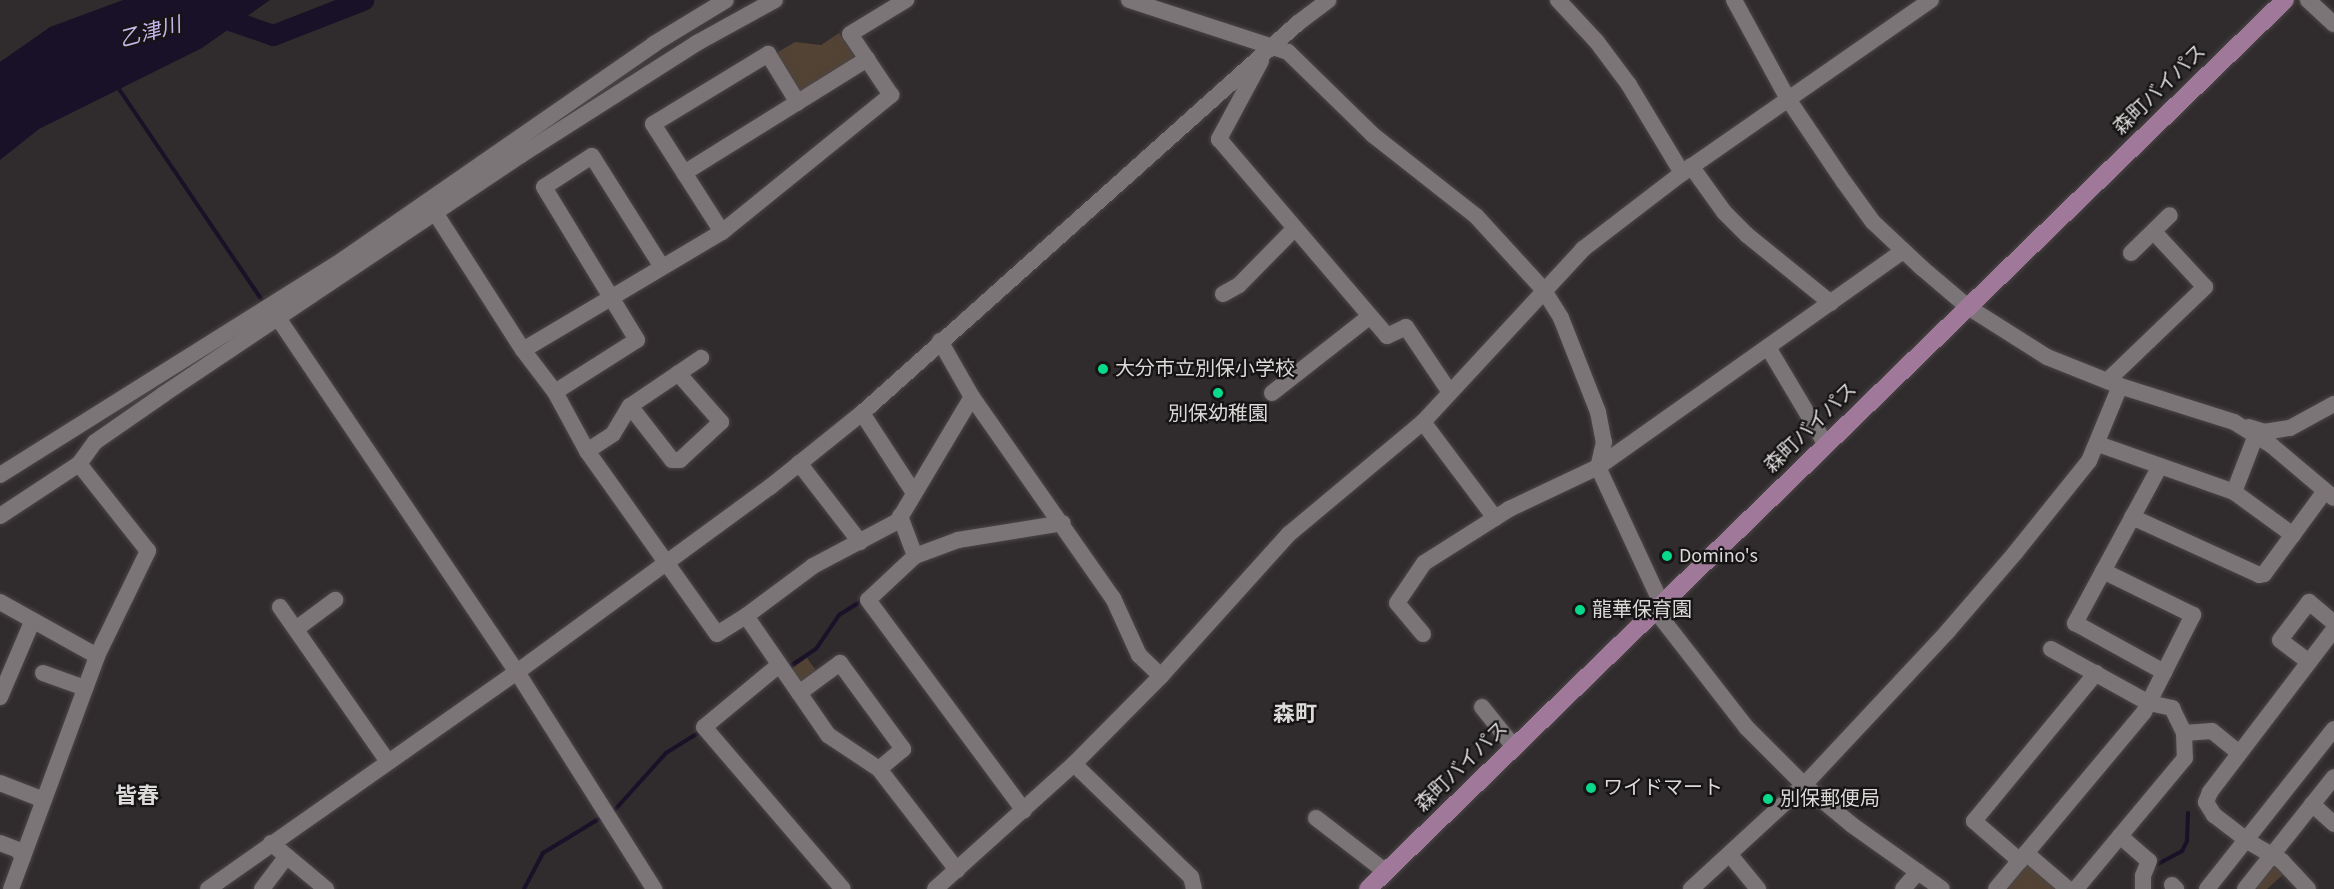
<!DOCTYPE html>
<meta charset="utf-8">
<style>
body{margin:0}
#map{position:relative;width:2334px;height:889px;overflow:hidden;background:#302b2c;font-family:"Source Sans 3","Noto Sans JP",sans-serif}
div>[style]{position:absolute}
.green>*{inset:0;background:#534334}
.water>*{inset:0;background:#191128}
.stream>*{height:4px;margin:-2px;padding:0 2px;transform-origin:2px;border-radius:2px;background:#191128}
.river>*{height:21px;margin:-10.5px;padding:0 10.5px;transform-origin:10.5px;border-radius:10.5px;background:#191128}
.roads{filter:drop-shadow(0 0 2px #4b4647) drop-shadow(0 0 2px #4b4647)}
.minor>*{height:16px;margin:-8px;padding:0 8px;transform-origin:8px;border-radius:8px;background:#7c7577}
.major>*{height:18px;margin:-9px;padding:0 9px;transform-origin:9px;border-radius:9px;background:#a0799a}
.dots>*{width:16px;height:16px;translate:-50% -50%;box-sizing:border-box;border:3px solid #161414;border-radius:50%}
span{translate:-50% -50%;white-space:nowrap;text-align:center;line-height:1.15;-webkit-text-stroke:4.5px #161414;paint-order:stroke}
.street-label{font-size:20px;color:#dcd9d9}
.poi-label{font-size:20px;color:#dcd9d9}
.left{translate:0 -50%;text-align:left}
.water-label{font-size:21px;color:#c5b5ea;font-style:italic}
.quarter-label{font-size:22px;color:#dcd9d9;font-weight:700}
</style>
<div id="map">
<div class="green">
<div style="clip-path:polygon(839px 33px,853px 54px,853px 62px,804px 92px,797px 90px,776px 59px,778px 52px,795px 42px,821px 45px)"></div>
<div style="clip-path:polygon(807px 658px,817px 672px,803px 682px,798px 681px,790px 670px)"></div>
<div style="clip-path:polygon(2026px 862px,2061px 889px,2004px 889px)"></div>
<div style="clip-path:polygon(2272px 864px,2285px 873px,2267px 889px,2257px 889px,2254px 885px)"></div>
</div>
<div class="water">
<div style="clip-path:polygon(123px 0,270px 0,202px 48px,39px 129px,0 160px,0 62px,50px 27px)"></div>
</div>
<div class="stream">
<div style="left:119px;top:89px;width:258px;rotate:55.9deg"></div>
<div style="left:789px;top:667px;width:32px;rotate:-34deg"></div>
<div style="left:816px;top:649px;width:41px;rotate:-55.9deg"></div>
<div style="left:839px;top:615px;width:26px;rotate:-32deg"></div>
<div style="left:612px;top:813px;width:81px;rotate:-48deg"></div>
<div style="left:666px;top:753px;width:38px;rotate:-32deg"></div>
<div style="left:2154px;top:866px;width:32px;rotate:-28deg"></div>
<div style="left:2182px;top:851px;width:11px;rotate:-63deg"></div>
<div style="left:2187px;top:841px;width:28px;rotate:-88deg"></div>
<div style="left:524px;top:889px;width:41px;rotate:-62.2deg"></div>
<div style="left:543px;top:853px;width:69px;rotate:-31.4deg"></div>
</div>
<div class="river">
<div style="left:215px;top:15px;width:61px;rotate:19deg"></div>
<div style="left:273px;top:35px;width:97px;rotate:-21.3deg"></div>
</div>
<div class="roads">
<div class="minor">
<div style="left:1129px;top:0;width:167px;rotate:18.1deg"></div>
<div style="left:1288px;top:52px;width:119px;rotate:44.3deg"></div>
<div style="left:1373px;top:135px;width:131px;rotate:38.2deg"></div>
<div style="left:1476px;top:216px;width:99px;rotate:47.5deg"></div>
<div style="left:1543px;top:289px;width:34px;rotate:58deg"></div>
<div style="left:1561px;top:318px;width:101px;rotate:68.5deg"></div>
<div style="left:1598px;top:412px;width:31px;rotate:79deg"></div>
<div style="left:1604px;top:442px;width:26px;rotate:103deg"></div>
<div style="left:1598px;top:467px;width:142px;rotate:65.1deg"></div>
<div style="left:1658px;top:596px;width:23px;rotate:80deg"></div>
<div style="left:1662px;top:619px;width:137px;rotate:52.1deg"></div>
<div style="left:1746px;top:727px;width:82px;rotate:45deg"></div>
<div style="left:1804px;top:785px;width:62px;rotate:39.8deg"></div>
<div style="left:1852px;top:825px;width:110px;rotate:35.4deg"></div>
<div style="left:1558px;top:0;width:57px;rotate:47.1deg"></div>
<div style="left:1597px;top:42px;width:54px;rotate:53.3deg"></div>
<div style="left:1629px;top:85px;width:103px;rotate:58.9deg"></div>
<div style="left:1734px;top:0;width:113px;rotate:61.4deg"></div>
<div style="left:1788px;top:99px;width:100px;rotate:56deg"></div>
<div style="left:1844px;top:182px;width:49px;rotate:54.1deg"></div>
<div style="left:1873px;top:222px;width:67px;rotate:43.2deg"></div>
<div style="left:1922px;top:268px;width:60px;rotate:40.3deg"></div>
<div style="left:1968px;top:307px;width:93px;rotate:32.3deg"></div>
<div style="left:2047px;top:357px;width:79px;rotate:21.7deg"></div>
<div style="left:2120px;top:386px;width:120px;rotate:17.5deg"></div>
<div style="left:2234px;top:422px;width:44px;rotate:31.9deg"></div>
<div style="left:2271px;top:445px;width:82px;rotate:40.1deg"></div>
<div style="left:2308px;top:0;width:35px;rotate:43deg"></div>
<div style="left:1261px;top:61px;width:89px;rotate:118.3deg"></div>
<div style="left:1219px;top:139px;width:259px;rotate:49.5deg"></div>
<div style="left:1387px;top:336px;width:21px;rotate:-25deg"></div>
<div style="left:1406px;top:327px;width:77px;rotate:56.1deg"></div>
<div style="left:1691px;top:166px;width:57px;rotate:54.3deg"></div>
<div style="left:1724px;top:212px;width:33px;rotate:45deg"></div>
<div style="left:1747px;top:235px;width:108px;rotate:39deg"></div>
<div style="left:684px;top:173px;width:216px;rotate:-31.9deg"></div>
<div style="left:436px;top:214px;width:161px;rotate:57.4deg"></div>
<div style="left:523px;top:350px;width:53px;rotate:52.7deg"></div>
<div style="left:555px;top:392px;width:67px;rotate:61.5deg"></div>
<div style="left:587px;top:451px;width:224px;rotate:54.6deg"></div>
<div style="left:717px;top:634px;width:34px;rotate:-32deg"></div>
<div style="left:746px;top:616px;width:145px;rotate:55.4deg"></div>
<div style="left:828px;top:735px;width:61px;rotate:33.7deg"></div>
<div style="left:879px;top:769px;width:128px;rotate:52.3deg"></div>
<div style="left:722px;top:232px;width:128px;rotate:-122.6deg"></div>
<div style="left:653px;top:124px;width:135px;rotate:-31.3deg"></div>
<div style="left:768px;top:54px;width:57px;rotate:58.5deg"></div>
<div style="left:2131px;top:253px;width:54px;rotate:-44.3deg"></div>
<div style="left:1223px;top:294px;width:18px;rotate:-29deg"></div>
<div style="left:1239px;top:285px;width:77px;rotate:-45.5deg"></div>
<div style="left:278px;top:318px;width:427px;rotate:56deg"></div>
<div style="left:517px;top:672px;width:257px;rotate:57.7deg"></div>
<div style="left:940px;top:341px;width:64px;rotate:60.3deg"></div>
<div style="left:972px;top:397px;width:246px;rotate:55deg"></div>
<div style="left:1113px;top:598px;width:63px;rotate:65.5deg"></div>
<div style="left:1139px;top:655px;width:30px;rotate:44deg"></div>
<div style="left:1769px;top:349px;width:112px;rotate:59.3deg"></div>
<div style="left:523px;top:350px;width:231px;rotate:-30.7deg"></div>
<div style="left:722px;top:232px;width:218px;rotate:-39deg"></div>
<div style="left:891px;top:95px;width:73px;rotate:-123.9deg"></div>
<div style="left:850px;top:34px;width:66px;rotate:-31.3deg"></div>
<div style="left:2107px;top:381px;width:136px;rotate:-43.8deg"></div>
<div style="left:2205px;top:287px;width:75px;rotate:-132.8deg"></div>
<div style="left:555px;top:392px;width:97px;rotate:-32.4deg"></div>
<div style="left:637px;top:340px;width:179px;rotate:-121.3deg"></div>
<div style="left:544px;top:187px;width:57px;rotate:-32.9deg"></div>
<div style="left:592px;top:156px;width:131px;rotate:57.8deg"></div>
<div style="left:1272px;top:393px;width:123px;rotate:-38.1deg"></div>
<div style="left:630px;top:406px;width:68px;rotate:52.1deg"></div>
<div style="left:672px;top:460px;width:8px"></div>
<div style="left:680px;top:460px;width:56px;rotate:-42.8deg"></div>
<div style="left:721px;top:422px;width:65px;rotate:-131.3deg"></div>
<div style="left:862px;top:413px;width:95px;rotate:57deg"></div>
<div style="left:1423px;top:422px;width:120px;rotate:53.1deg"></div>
<div style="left:2249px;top:427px;width:16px;rotate:18deg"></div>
<div style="left:2264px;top:432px;width:26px;rotate:-9deg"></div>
<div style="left:2290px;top:428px;width:50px;rotate:-28.6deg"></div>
<div style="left:2098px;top:444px;width:144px;rotate:19.4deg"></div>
<div style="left:2234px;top:492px;width:73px;rotate:36.1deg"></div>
<div style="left:587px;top:451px;width:31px;rotate:-33deg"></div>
<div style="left:613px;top:434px;width:33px;rotate:-59deg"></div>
<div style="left:630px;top:406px;width:86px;rotate:-34.1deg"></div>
<div style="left:799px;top:463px;width:100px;rotate:52.3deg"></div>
<div style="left:2160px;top:466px;width:179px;rotate:118.4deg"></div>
<div style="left:2075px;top:623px;width:102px;rotate:28.8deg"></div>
<div style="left:0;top:475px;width:406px;rotate:-32.1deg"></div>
<div style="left:344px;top:259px;width:377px;rotate:-34.7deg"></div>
<div style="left:654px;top:44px;width:84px;rotate:-31.4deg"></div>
<div style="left:2234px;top:492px;width:61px;rotate:-68.9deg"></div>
<div style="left:0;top:516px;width:95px;rotate:-33.4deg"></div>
<div style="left:79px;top:464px;width:27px;rotate:-54deg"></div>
<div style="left:95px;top:442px;width:84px;rotate:-34.8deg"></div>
<div style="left:164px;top:394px;width:430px;rotate:-33.8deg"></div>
<div style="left:521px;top:155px;width:209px;rotate:-32.5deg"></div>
<div style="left:697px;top:43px;width:89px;rotate:-28.9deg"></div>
<div style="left:900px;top:516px;width:43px;rotate:69.4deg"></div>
<div style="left:915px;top:556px;width:64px;rotate:136.9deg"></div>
<div style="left:868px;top:600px;width:262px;rotate:53.5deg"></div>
<div style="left:2132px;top:517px;width:140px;rotate:24.5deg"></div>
<div style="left:2259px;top:575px;width:5px;rotate:-11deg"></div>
<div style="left:2264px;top:574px;width:103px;rotate:-53.7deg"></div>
<div style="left:915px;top:556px;width:46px;rotate:-20.4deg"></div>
<div style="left:958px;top:540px;width:106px;rotate:-9.2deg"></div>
<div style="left:0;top:602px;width:111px;rotate:29.1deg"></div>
<div style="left:280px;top:607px;width:189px;rotate:55.1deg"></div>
<div style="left:746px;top:616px;width:84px;rotate:-36.7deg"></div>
<div style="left:813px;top:566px;width:96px;rotate:-27.9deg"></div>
<div style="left:898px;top:521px;width:144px;rotate:-59.2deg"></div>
<div style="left:296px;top:629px;width:49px;rotate:-36.6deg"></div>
<div style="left:1423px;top:634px;width:40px;rotate:-130deg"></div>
<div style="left:1397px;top:603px;width:48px;rotate:-56deg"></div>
<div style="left:1424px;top:563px;width:101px;rotate:-32.4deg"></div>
<div style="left:1509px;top:509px;width:98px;rotate:-25.3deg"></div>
<div style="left:1598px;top:467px;width:374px;rotate:-35.3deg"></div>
<div style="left:2051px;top:649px;width:112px;rotate:28.9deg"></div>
<div style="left:2149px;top:703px;width:24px;rotate:12deg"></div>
<div style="left:2172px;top:708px;width:28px;rotate:64deg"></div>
<div style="left:2184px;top:733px;width:25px;rotate:88deg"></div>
<div style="left:2185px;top:758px;width:170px;rotate:129.8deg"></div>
<div style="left:2309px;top:662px;width:36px;rotate:-143deg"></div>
<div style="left:2280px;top:640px;width:48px;rotate:-52.7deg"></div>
<div style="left:2309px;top:602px;width:33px;rotate:40deg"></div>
<div style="left:779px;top:665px;width:97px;rotate:140.4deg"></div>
<div style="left:704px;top:727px;width:213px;rotate:49.4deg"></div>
<div style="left:43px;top:673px;width:45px;rotate:19.7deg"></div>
<div style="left:799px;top:693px;width:51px;rotate:-36.2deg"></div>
<div style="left:840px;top:663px;width:107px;rotate:53.8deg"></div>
<div style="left:903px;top:749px;width:31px;rotate:140deg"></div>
<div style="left:0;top:697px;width:82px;rotate:-66.9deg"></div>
<div style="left:1482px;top:707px;width:51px;rotate:51.3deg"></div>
<div style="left:2184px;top:733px;width:28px;rotate:-4deg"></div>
<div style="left:2212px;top:731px;width:35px;rotate:39deg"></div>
<div style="left:1074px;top:764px;width:163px;rotate:44deg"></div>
<div style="left:1191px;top:877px;width:12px;rotate:76deg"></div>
<div style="left:0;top:783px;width:47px;rotate:21.1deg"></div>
<div style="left:2312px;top:804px;width:30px;rotate:42deg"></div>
<div style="left:1316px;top:818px;width:88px;rotate:37.6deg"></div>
<div style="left:2120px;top:836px;width:38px;rotate:41deg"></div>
<div style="left:2149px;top:861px;width:16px;rotate:112deg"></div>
<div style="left:2143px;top:876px;width:13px;rotate:90deg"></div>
<div style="left:0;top:843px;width:19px;rotate:21deg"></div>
<div style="left:18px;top:850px;width:9px;rotate:58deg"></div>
<div style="left:271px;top:843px;width:72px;rotate:39.9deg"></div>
<div style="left:2026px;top:853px;width:55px;rotate:40.6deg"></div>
<div style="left:1731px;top:856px;width:43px;rotate:50.7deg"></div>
<div style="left:2020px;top:861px;width:61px;rotate:-139deg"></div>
<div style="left:1974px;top:821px;width:192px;rotate:-50.5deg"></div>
<div style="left:2172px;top:885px;width:6px;rotate:45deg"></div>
<div style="left:11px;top:889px;width:248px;rotate:-69.7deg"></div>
<div style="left:97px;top:656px;width:117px;rotate:-64.1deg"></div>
<div style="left:148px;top:551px;width:111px;rotate:-128.4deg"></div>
<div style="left:208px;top:889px;width:378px;rotate:-35.1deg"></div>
<div style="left:517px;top:672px;width:313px;rotate:-36.2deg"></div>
<div style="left:770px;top:487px;width:118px;rotate:-38.8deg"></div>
<div style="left:862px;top:413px;width:585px;rotate:-41.81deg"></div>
<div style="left:1298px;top:23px;width:38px;rotate:-37deg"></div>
<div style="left:262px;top:889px;width:41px;rotate:-52.9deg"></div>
<div style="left:935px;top:889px;width:187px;rotate:-42deg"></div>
<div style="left:1074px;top:764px;width:124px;rotate:-45.3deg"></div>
<div style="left:1161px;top:676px;width:191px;rotate:-48deg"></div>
<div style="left:1289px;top:534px;width:175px;rotate:-39.9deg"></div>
<div style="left:1423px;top:422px;width:236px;rotate:-47.2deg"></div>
<div style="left:1583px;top:249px;width:125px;rotate:-37.5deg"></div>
<div style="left:1682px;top:173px;width:303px;rotate:-34.8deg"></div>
<div style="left:1691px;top:889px;width:154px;rotate:-42.6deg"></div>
<div style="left:1804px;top:785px;width:211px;rotate:-46.9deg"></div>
<div style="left:1948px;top:631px;width:103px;rotate:-49.3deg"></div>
<div style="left:2015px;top:553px;width:118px;rotate:-51.2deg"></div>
<div style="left:2089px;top:461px;width:81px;rotate:-67.5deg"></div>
<div style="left:1903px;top:889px;width:23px;rotate:-49deg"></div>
<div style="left:1996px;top:889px;width:231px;rotate:-50.1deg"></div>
<div style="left:2144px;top:712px;width:109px;rotate:-63.2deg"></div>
<div style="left:2193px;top:615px;width:100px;rotate:-153.9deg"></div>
<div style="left:2207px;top:889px;width:204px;rotate:-51.6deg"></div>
<div style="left:2245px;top:889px;width:143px;rotate:-51.5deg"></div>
<div style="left:2308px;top:889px;width:38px;rotate:-133deg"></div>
<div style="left:2282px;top:861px;width:39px;rotate:-150deg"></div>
<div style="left:2248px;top:841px;width:43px;rotate:-142.6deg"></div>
<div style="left:2214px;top:815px;width:15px;rotate:-122deg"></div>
<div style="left:2206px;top:802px;width:11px;rotate:-68deg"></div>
<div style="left:2210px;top:792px;width:205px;rotate:-52.7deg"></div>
</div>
<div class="major">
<div style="left:1368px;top:889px;width:1277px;rotate:-44.11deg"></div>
</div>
</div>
<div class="dots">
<div style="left:1103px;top:369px;background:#09d98b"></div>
<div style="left:1218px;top:393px;background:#09d98b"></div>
<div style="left:1667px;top:556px;background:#09d98b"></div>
<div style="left:1580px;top:610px;background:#09d98b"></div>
<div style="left:1591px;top:788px;background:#09d98b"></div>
<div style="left:1768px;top:799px;background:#09d98b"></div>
</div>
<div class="street-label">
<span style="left:2160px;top:90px;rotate:-44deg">森町バイパス</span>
<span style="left:1811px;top:428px;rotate:-44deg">森町バイパス</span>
<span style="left:1462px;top:767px;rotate:-44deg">森町バイパス</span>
</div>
<div class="poi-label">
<span class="left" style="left:1115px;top:369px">大分市立別保小学校</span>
<span style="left:1218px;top:414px">別保幼稚園</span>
<span class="left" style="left:1679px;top:556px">Domino's</span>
<span class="left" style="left:1592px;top:610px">龍華保育園</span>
<span class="left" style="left:1603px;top:788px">ワイドマート</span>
<span class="left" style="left:1780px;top:799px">別保郵便局</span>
</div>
<div class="water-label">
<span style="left:150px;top:32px;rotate:-15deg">乙津川</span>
</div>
<div class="quarter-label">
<span style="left:1295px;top:715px">森町</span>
<span style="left:137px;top:797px">皆春</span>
</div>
</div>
